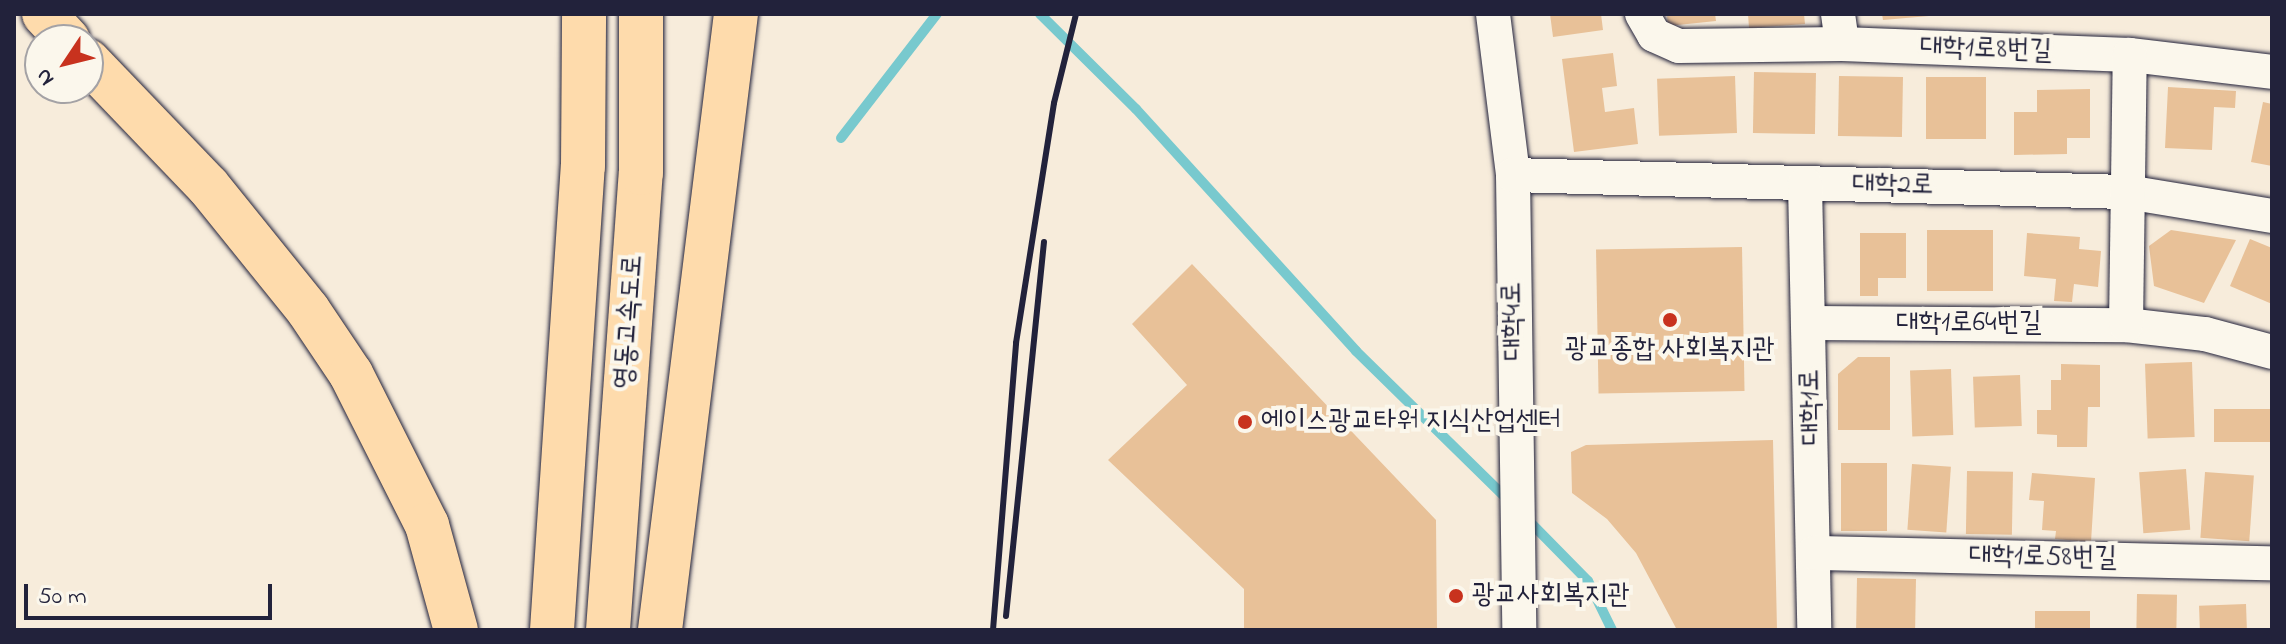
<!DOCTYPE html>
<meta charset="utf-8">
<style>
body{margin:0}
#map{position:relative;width:2286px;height:644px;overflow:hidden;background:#f7ecdb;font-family:"Indie Flower","Poor Story",sans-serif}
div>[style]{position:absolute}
.stream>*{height:10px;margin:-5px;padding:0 5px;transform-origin:5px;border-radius:5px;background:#78c9ce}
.building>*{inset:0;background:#e8c198;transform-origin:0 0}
.roads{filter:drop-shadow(0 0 2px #22223b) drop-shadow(0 0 2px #22223b)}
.minor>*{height:34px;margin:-17px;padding:0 17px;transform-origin:17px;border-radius:17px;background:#fbf7ec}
.highway>*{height:44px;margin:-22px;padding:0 22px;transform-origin:22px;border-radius:22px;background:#fedbac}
.rail>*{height:6px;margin:-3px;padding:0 3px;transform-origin:3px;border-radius:3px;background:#22223b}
.dots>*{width:22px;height:22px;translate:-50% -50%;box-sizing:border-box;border:4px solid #fbf7ec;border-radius:50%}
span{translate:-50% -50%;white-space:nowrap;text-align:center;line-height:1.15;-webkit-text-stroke:8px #fbf7ec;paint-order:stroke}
.street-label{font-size:28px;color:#22223b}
.poi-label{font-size:28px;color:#22223b}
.left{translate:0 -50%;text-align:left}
.frame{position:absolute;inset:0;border:16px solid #22223b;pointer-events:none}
.north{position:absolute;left:24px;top:24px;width:80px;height:80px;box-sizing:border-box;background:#fbf7ec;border:2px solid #a4a2a5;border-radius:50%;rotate:235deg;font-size:22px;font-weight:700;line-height:32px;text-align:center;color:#22223b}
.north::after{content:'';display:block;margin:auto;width:28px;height:36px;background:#c8321e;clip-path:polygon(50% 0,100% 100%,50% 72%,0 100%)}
.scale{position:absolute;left:24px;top:584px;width:248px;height:36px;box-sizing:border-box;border:4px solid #22223b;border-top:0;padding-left:10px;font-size:24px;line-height:28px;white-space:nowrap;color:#22223b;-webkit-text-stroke:6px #fbf7ec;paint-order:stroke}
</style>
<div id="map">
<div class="stream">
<div style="left:1040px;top:14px;width:135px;rotate:44.7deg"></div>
<div style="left:1136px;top:109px;width:327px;rotate:47.7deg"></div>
<div style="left:1356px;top:351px;width:216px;rotate:44.4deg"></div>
<div style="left:841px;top:138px;width:157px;rotate:-52.3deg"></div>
<div style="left:1527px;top:519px;width:87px;rotate:45.5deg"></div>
<div style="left:1588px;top:581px;width:55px;rotate:63.9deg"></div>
</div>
<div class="building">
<div style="clip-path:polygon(1550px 14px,1601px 14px,1603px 30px,1553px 37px)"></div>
<div style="clip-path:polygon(1667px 14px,1715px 14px,1716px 21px,1668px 26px)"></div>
<div style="clip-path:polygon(1748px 14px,1804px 14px,1805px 24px,1749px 28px)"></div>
<div style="clip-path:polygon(1882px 14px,1929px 14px,1929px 16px,1883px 20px)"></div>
<div style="clip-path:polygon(1613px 53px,1617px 86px,1602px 88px,1605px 112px,1634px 108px,1638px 144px,1574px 152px,1562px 59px)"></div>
<div style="left:1754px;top:72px;width:62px;height:61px;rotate:1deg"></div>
<div style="left:1735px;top:76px;width:57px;height:78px;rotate:88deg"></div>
<div style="left:1839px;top:76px;width:64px;height:60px;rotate:1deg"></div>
<div style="left:1926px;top:77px;width:60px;height:62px"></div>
<div style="clip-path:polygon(2168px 87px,2236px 91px,2235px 108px,2214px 107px,2212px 150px,2165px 148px)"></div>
<div style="clip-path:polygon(2090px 89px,2090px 138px,2067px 138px,2067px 154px,2014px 155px,2014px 112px,2037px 112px,2037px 90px)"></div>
<div style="clip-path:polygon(2263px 102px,2272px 104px,2272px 166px,2251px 162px)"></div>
<div style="left:1927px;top:230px;width:66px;height:61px"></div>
<div style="clip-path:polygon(2171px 230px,2236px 240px,2204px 303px,2154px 286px,2149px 246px)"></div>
<div style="clip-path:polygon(1860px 233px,1906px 233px,1906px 278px,1878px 278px,1878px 296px,1860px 296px)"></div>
<div style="clip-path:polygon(2027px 233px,2080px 237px,2079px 249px,2101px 251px,2098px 287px,2074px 284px,2072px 302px,2054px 301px,2056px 279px,2024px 276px)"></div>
<div style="clip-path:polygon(2250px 239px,2272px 248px,2272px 304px,2230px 286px)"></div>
<div style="left:1742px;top:247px;width:144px;height:146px;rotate:89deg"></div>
<div style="clip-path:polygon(1192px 264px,1436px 520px,1437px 630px,1244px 630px,1244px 589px,1108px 460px,1187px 385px,1132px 324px)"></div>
<div style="clip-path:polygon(1858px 357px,1890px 357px,1890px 430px,1838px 430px,1838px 374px)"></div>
<div style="left:2192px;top:362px;width:75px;height:47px;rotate:88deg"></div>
<div style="clip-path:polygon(2061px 364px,2100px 365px,2100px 407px,2088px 407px,2087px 447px,2057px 447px,2057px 435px,2037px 434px,2037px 410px,2051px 410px,2051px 380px,2061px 380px)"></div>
<div style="left:1951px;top:369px;width:66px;height:41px;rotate:88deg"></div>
<div style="left:2020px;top:375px;width:51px;height:47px;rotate:88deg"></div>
<div style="left:2214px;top:409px;width:58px;height:33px"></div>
<div style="clip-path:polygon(1773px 440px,1777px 630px,1677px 630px,1636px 553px,1607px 519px,1572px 493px,1571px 452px,1586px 445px)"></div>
<div style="left:1841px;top:463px;width:46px;height:68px"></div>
<div style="left:1912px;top:464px;width:39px;height:66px;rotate:4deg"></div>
<div style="left:2186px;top:469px;width:61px;height:47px;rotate:86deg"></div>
<div style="left:1967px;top:471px;width:46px;height:63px;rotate:1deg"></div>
<div style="left:2205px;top:472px;width:49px;height:66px;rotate:4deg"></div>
<div style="clip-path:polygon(2032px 473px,2095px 478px,2091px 542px,2055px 539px,2056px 531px,2042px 530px,2044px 501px,2029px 500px)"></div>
<div style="left:1857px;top:578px;width:59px;height:52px;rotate:1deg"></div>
<div style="left:2137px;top:594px;width:40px;height:36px;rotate:1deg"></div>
<div style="left:2246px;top:604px;width:26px;height:47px;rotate:88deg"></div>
<div style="left:2035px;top:611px;width:55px;height:19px"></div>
</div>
<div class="roads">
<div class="minor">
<div style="left:1493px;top:14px;width:162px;rotate:82.9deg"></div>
<div style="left:1513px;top:175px;width:455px;rotate:89.2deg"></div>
<div style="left:1642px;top:14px;width:24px;rotate:60deg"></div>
<div style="left:1654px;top:35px;width:27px;rotate:24deg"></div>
<div style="left:1679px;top:46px;width:163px;rotate:-0.7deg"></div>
<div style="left:1842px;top:44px;width:288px;rotate:2.2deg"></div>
<div style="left:2130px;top:55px;width:143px;rotate:6.8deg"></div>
<div style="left:1838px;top:14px;width:30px;rotate:82deg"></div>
<div style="left:1513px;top:175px;width:614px;rotate:1.59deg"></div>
<div style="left:2127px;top:192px;width:147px;rotate:9.4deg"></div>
<div style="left:1805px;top:184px;width:446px;rotate:88.8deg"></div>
<div style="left:1812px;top:323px;width:314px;rotate:0.4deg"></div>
<div style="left:2126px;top:325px;width:80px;rotate:6.5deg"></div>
<div style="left:2205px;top:334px;width:69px;rotate:15deg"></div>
<div style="left:2126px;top:325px;width:270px;rotate:-89.2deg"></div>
<div style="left:1814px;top:553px;width:458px;rotate:1.3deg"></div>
</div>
<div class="highway">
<div style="left:44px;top:14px;width:35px;rotate:47deg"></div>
<div style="left:88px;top:61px;width:173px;rotate:46.2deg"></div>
<div style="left:208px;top:186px;width:159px;rotate:51.1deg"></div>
<div style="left:308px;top:310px;width:77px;rotate:56.1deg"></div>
<div style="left:351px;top:374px;width:169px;rotate:63.3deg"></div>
<div style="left:427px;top:525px;width:109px;rotate:74.6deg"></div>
<div style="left:552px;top:630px;width:465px;rotate:-86.2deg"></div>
<div style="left:583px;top:166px;width:152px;rotate:-89.6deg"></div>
<div style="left:608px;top:630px;width:458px;rotate:-85.9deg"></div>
<div style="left:641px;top:173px;width:159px;rotate:-90deg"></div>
<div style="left:660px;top:630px;width:621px;rotate:-82.97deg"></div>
</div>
</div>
<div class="rail">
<div style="left:1006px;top:616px;width:376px;rotate:-84.2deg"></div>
<div style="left:993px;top:630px;width:288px;rotate:-85.4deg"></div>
<div style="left:1016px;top:343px;width:243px;rotate:-81deg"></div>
<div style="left:1054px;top:103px;width:92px;rotate:-76.1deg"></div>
</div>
<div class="dots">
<div style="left:1670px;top:320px;background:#c8321e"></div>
<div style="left:1245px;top:422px;background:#c8321e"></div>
<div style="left:1456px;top:596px;background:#c8321e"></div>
</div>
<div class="street-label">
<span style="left:1986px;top:50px;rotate:2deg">대학1로8번길</span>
<span style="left:1893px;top:186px;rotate:1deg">대학2로</span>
<span style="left:1514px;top:321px;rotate:-91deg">대학4로</span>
<span style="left:630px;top:322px;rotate:-86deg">영동고속도로</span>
<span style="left:1969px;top:324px">대학1로64번길</span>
<span style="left:1812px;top:407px;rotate:-91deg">대학1로</span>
<span style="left:2043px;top:558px;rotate:1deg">대학1로58번길</span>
</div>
<div class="poi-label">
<span style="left:1670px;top:350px">광교종합 사회복지관</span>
<span class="left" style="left:1261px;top:422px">에이스광교타워 지식산업센터</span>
<span class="left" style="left:1472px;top:596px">광교사회복지관</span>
</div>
<div class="frame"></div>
<div class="north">N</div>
<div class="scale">50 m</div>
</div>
